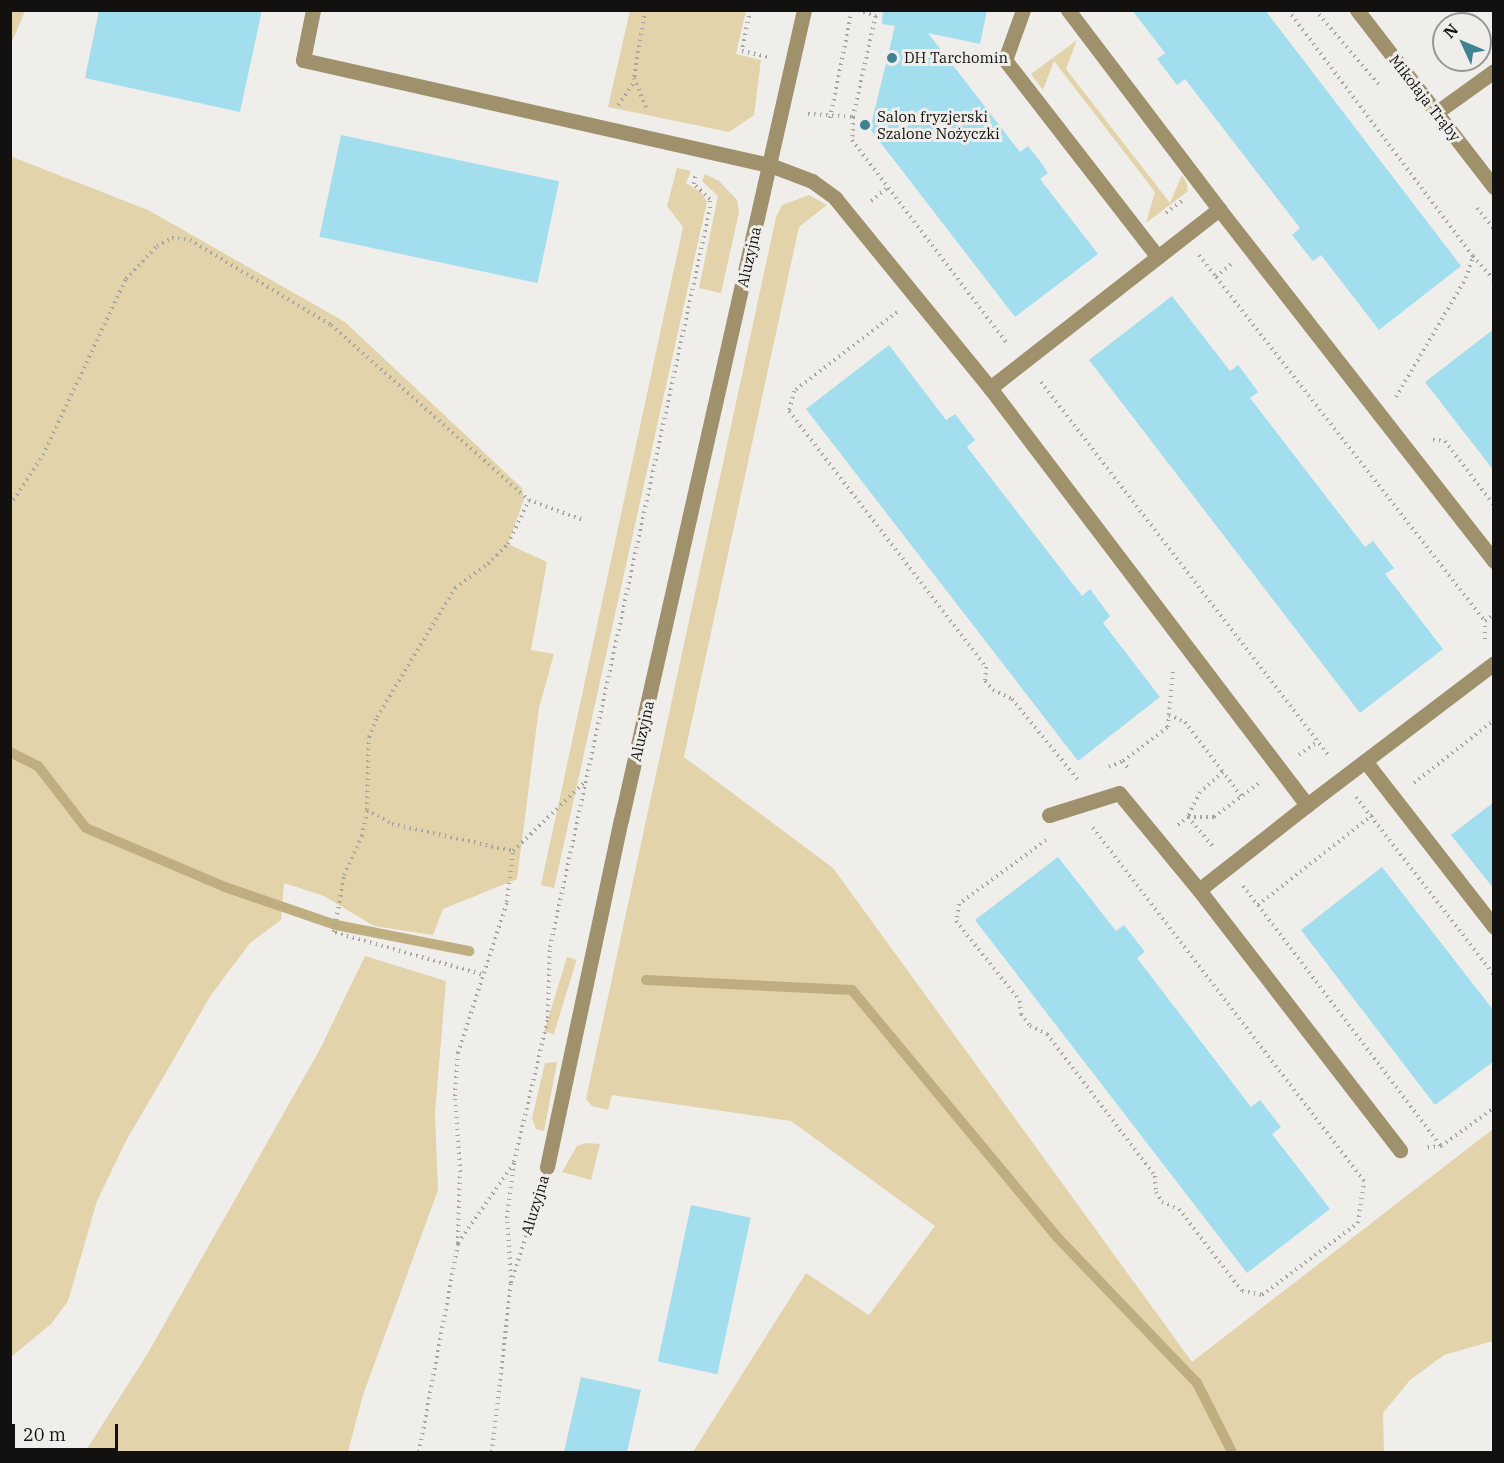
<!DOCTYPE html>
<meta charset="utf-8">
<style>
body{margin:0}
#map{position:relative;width:1504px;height:1463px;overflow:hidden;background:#f0eeeb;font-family:"IBM Plex Serif",serif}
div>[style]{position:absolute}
.green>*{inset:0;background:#e2d3ab;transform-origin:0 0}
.stream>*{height:10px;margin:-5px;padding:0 5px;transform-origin:5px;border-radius:5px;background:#bfae80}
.building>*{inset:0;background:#a2deee;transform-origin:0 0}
.path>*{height:4px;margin-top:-2px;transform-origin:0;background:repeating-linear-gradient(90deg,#a5a4a1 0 1.5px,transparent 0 6px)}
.service>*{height:15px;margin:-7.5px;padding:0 7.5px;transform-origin:7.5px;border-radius:7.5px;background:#9f916b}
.minor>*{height:15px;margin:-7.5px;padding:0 7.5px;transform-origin:7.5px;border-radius:7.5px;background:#9f916b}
.dots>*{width:16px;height:16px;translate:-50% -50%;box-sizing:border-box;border:3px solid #f0eeeb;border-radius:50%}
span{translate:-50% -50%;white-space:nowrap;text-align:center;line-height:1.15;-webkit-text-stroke:6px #f0eeeb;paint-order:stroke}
.poi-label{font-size:15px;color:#121110}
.left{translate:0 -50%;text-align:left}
.street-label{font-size:15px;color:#121110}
.frame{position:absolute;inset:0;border:12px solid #121110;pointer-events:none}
.north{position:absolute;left:1432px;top:12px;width:60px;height:60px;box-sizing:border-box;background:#f0eeeb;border:2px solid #979693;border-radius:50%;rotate:314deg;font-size:16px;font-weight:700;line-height:24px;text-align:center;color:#121110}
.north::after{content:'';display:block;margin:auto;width:21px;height:27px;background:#3f8292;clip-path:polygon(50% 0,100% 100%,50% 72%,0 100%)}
.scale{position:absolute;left:12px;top:1424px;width:106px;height:27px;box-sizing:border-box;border:3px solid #121110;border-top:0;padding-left:8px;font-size:18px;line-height:21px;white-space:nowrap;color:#121110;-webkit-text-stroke:4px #f0eeeb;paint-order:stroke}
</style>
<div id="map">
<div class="green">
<div style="clip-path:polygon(11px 10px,25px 11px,11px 44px,10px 11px)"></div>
<div style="clip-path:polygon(630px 10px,746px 11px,736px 54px,761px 60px,754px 115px,729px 132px,608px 107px)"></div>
<div style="clip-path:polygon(1077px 40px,1066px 69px,1170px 203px,1182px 175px,1186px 182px,1188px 191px,1146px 223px,1155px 192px,1054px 61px,1043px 90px,1031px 74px)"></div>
<div style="clip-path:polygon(10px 156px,148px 210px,345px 322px,522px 488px,524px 499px,508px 544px,547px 562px,531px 650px,554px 654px,539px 708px,517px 879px,443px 909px,433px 935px,374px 926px,324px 896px,284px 883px,281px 920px,250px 943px,211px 995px,126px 1141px,97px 1201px,68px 1301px,51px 1324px,11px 1357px)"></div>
<div style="clip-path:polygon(677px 168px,691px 171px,686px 183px,701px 192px,707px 202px,554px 888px,541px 885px,683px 227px,667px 206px)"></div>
<div style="clip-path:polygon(705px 174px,719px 181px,737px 200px,739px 212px,721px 293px,699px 288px,718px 196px,702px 181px)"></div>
<div style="clip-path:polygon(809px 195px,827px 205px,799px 227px,684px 757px,833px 868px,1192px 1362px,1493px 1129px,1493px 1341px,1444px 1355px,1410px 1380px,1383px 1413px,1384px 1452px,693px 1452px,806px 1273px,869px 1315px,935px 1226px,791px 1121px,612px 1095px,608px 1110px,592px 1106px,586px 1099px,776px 217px,782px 205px)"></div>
<div style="clip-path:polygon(365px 956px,446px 981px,435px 1113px,438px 1190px,363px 1395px,348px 1452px,85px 1452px,148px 1353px,319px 1051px)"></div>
<div style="left:567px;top:957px;width:10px;height:78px;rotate:17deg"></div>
<div style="clip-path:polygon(557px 1062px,544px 1131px,536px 1129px,532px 1118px,545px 1063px)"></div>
<div style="clip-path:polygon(586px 1143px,600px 1144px,591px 1180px,562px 1172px,577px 1146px)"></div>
</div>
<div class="stream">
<div style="left:10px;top:752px;width:31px;rotate:27deg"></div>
<div style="left:38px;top:766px;width:78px;rotate:52.3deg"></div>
<div style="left:86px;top:828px;width:151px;rotate:23deg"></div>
<div style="left:225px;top:887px;width:117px;rotate:18.9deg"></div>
<div style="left:336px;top:925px;width:136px;rotate:11.1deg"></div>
<div style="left:646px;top:980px;width:206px;rotate:2.8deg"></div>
<div style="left:852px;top:990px;width:320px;rotate:50.3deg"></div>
<div style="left:1056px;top:1236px;width:204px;rotate:46.2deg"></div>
<div style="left:1197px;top:1383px;width:77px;rotate:63.1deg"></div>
</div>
<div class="building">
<div style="clip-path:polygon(99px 10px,262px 10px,240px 112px,85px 78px)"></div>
<div style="clip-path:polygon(883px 10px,987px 10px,980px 44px,928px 33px,1020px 152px,1028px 146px,1039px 160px,1048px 173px,1040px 179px,1098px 254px,1015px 317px,870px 129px,895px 26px,882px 24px)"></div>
<div style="clip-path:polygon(1132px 10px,1265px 10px,1461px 266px,1379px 330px,1321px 255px,1313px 261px,1292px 235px,1300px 228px,1185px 79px,1177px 85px,1157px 59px,1165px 53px)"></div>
<div style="left:341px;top:135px;width:223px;height:104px;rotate:12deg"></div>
<div style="clip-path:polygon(1172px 296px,1230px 371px,1238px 365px,1248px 378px,1258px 392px,1250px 398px,1365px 547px,1373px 541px,1384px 555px,1394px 568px,1385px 574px,1443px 649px,1360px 713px,1089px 360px)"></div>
<div style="clip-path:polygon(1494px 329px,1494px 471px,1425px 382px)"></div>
<div style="clip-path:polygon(889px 345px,946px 420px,955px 414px,975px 440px,967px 447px,1082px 596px,1090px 589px,1110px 616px,1103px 623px,1160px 697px,1078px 761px,806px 409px)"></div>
<div style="clip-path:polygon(1494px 802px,1494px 889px,1451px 835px)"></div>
<div style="clip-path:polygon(1058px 857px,1116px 931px,1124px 925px,1145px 952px,1137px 958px,1251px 1107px,1260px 1100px,1281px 1127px,1272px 1134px,1330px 1209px,1247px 1273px,975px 920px)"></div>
<div style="clip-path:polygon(1382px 867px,1494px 1011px,1494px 1061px,1435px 1105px,1301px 930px)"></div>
<div style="left:691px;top:1205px;width:61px;height:160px;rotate:12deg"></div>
<div style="clip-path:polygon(581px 1377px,641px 1390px,627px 1452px,564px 1452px)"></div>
</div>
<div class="path">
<div style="left:645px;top:10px;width:69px;rotate:99.2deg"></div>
<div style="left:634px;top:78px;width:35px;rotate:68deg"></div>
<div style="left:750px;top:10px;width:42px;rotate:101deg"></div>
<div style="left:742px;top:51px;width:26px;rotate:13deg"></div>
<div style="left:858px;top:10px;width:19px;rotate:18deg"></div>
<div style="left:1288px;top:10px;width:308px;rotate:53.1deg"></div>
<div style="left:1315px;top:10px;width:101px;rotate:49.4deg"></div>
<div style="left:618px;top:105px;width:28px;rotate:-55deg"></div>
<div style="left:808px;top:114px;width:45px;rotate:3.8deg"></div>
<div style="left:853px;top:117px;width:110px;rotate:-77.4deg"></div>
<div style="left:853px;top:117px;width:23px;rotate:92deg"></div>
<div style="left:852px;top:140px;width:254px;rotate:52.7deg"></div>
<div style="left:830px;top:118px;width:110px;rotate:-78.5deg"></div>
<div style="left:871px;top:201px;width:22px;rotate:-39deg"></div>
<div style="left:1477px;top:208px;width:27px;rotate:51deg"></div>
<div style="left:1166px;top:213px;width:20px;rotate:-37deg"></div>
<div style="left:1199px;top:255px;width:28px;rotate:52deg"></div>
<div style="left:1216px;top:277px;width:20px;rotate:-41deg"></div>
<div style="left:1216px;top:277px;width:437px;rotate:52deg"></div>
<div style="left:897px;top:312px;width:130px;rotate:142.5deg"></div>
<div style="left:794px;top:391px;width:21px;rotate:104deg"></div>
<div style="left:789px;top:411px;width:323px;rotate:52.4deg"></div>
<div style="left:986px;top:667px;width:14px;rotate:94deg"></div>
<div style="left:985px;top:681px;width:12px;rotate:48deg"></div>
<div style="left:993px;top:690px;width:21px;rotate:25deg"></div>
<div style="left:1012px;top:699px;width:104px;rotate:50.8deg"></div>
<div style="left:1041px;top:382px;width:472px;rotate:52.4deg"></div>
<div style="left:1396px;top:397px;width:138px;rotate:-59.5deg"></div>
<div style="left:1466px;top:278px;width:23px;rotate:-72deg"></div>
<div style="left:1473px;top:256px;width:32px;rotate:49deg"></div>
<div style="left:1433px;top:440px;width:12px;rotate:5deg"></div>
<div style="left:1445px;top:441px;width:81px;rotate:52.6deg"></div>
<div style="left:10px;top:505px;width:60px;rotate:-56.6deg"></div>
<div style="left:43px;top:455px;width:195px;rotate:-64.8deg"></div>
<div style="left:126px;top:279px;width:45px;rotate:-46.8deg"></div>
<div style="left:157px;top:246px;width:17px;rotate:-28deg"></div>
<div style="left:172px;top:238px;width:18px;rotate:6deg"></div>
<div style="left:190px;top:240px;width:165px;rotate:31.1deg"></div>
<div style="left:331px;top:325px;width:264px;rotate:41.5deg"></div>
<div style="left:1485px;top:639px;width:18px;rotate:-90deg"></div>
<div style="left:1485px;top:621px;width:11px;rotate:-38deg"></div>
<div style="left:1169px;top:715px;width:17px;rotate:24deg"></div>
<div style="left:1185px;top:722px;width:63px;rotate:52.8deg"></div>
<div style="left:1299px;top:755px;width:24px;rotate:-36deg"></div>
<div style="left:1123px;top:761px;width:56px;rotate:-37.1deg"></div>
<div style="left:1168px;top:727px;width:57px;rotate:-85deg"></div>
<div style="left:1109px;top:767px;width:15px;rotate:-23deg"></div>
<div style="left:1123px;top:761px;width:11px;rotate:56deg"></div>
<div style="left:1414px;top:783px;width:102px;rotate:-38.2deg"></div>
<div style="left:1241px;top:796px;width:30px;rotate:-127deg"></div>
<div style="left:1223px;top:772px;width:30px;rotate:139deg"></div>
<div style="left:1200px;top:792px;width:28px;rotate:116deg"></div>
<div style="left:1188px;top:817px;width:26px"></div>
<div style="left:1214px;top:817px;width:56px;rotate:-37.1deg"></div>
<div style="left:1356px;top:797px;width:225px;rotate:52.2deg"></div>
<div style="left:367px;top:810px;width:29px;rotate:29deg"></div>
<div style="left:392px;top:824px;width:124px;rotate:12.6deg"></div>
<div style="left:1178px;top:825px;width:13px;rotate:-39deg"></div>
<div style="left:1188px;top:817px;width:39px;rotate:50deg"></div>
<div style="left:1046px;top:840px;width:108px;rotate:143.7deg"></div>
<div style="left:959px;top:904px;width:17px;rotate:100deg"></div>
<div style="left:956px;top:921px;width:102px;rotate:51.3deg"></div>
<div style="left:1020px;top:1001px;width:13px;rotate:86deg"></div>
<div style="left:1021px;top:1014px;width:15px;rotate:53deg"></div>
<div style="left:1030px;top:1026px;width:19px;rotate:25deg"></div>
<div style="left:1047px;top:1034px;width:178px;rotate:52.7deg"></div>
<div style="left:1155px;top:1176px;width:16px;rotate:86deg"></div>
<div style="left:1156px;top:1192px;width:12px;rotate:59deg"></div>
<div style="left:1162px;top:1202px;width:18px;rotate:22deg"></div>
<div style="left:1179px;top:1209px;width:103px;rotate:52.5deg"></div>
<div style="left:1242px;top:1291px;width:20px;rotate:11deg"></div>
<div style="left:1262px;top:1295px;width:120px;rotate:-36.9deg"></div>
<div style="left:1358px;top:1223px;width:42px;rotate:-81.9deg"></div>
<div style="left:1364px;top:1181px;width:447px;rotate:-127.5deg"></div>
<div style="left:1243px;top:886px;width:24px;rotate:52deg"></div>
<div style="left:1258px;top:905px;width:149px;rotate:-38.2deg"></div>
<div style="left:1258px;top:905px;width:303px;rotate:52.8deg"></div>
<div style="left:1441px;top:1146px;width:16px;rotate:173deg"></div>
<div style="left:481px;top:974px;width:153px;rotate:-164.1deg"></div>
<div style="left:334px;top:932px;width:58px;rotate:-80deg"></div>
<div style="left:344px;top:875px;width:43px;rotate:-65.2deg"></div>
<div style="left:362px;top:836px;width:26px;rotate:-79deg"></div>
<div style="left:367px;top:810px;width:73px;rotate:-88.4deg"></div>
<div style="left:369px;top:737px;width:22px;rotate:-68deg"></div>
<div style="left:377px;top:717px;width:151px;rotate:-58.8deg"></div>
<div style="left:455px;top:588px;width:41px;rotate:-36deg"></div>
<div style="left:488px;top:564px;width:28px;rotate:-45deg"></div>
<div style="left:508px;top:544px;width:49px;rotate:-64.5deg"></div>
<div style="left:529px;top:500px;width:58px;rotate:20.3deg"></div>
<div style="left:1441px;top:1146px;width:65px;rotate:-35.6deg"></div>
<div style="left:458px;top:1243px;width:98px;rotate:-55deg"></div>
<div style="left:511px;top:1283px;width:65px;rotate:-93.5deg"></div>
<div style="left:507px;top:1218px;width:56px;rotate:-82.9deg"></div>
<div style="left:514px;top:1162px;width:148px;rotate:-76.7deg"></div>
<div style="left:548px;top:1018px;width:71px;rotate:-88.4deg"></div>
<div style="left:550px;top:947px;width:756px;rotate:-77.78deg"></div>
<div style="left:710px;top:208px;width:9px;rotate:-90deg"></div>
<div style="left:710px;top:199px;width:22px;rotate:-137deg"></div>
<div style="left:694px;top:184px;width:11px;rotate:-80deg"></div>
<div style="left:419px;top:1452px;width:212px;rotate:-79.4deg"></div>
<div style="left:458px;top:1244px;width:72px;rotate:-88.4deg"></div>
<div style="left:460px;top:1172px;width:76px;rotate:-93.8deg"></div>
<div style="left:455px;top:1096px;width:43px;rotate:-86deg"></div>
<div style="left:458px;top:1053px;width:159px;rotate:-72deg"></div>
<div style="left:507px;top:902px;width:51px;rotate:-83.3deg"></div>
<div style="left:513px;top:851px;width:100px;rotate:-43.8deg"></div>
<div style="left:492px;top:1452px;width:170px;rotate:-83.6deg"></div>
<div style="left:511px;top:1283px;width:96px;rotate:-72.3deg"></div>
</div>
<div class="service">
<div style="left:313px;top:10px;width:51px;rotate:101.3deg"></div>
<div style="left:303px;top:60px;width:479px;rotate:12.7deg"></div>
<div style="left:770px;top:165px;width:45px;rotate:20.9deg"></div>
<div style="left:812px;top:181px;width:29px;rotate:36deg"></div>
<div style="left:835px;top:198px;width:245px;rotate:50.8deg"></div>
<div style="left:990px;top:388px;width:524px;rotate:52.76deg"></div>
<div style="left:1307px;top:805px;width:235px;rotate:-37.2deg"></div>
<div style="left:1023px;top:10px;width:53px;rotate:109.8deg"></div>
<div style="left:1005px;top:60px;width:249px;rotate:52.2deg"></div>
<div style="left:1068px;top:10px;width:250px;rotate:52.8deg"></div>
<div style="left:1437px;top:112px;width:70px;rotate:-35.7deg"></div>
<div style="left:990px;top:388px;width:291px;rotate:-38deg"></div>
<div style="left:1219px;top:209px;width:447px;rotate:52deg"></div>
<div style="left:1365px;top:761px;width:210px;rotate:52.1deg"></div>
<div style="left:1307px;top:805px;width:137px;rotate:141.8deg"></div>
<div style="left:1199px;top:890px;width:329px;rotate:52.3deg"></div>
<div style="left:1049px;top:815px;width:73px;rotate:-17.4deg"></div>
<div style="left:1119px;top:793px;width:126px;rotate:50.5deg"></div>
</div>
<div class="minor">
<div style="left:1357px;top:10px;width:224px;rotate:52.3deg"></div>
<div style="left:547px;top:1167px;width:355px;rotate:-78deg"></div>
<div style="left:621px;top:820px;width:830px;rotate:-77.27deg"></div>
</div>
<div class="dots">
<div style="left:892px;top:58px;background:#3f8292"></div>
<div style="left:865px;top:125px;background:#3f8292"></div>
</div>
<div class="poi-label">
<span class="left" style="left:904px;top:58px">DH Tarchomin</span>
<span class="left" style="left:877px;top:125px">Salon fryzjerski<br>Szalone Nożyczki</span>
</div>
<div class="street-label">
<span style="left:1425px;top:98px;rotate:52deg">Mikołaja Trąby</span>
<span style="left:749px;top:257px;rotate:-77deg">Aluzyjna</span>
<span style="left:642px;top:731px;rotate:-77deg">Aluzyjna</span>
<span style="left:535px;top:1205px;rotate:-73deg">Aluzyjna</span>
</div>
<div class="frame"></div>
<div class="north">N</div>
<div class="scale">20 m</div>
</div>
